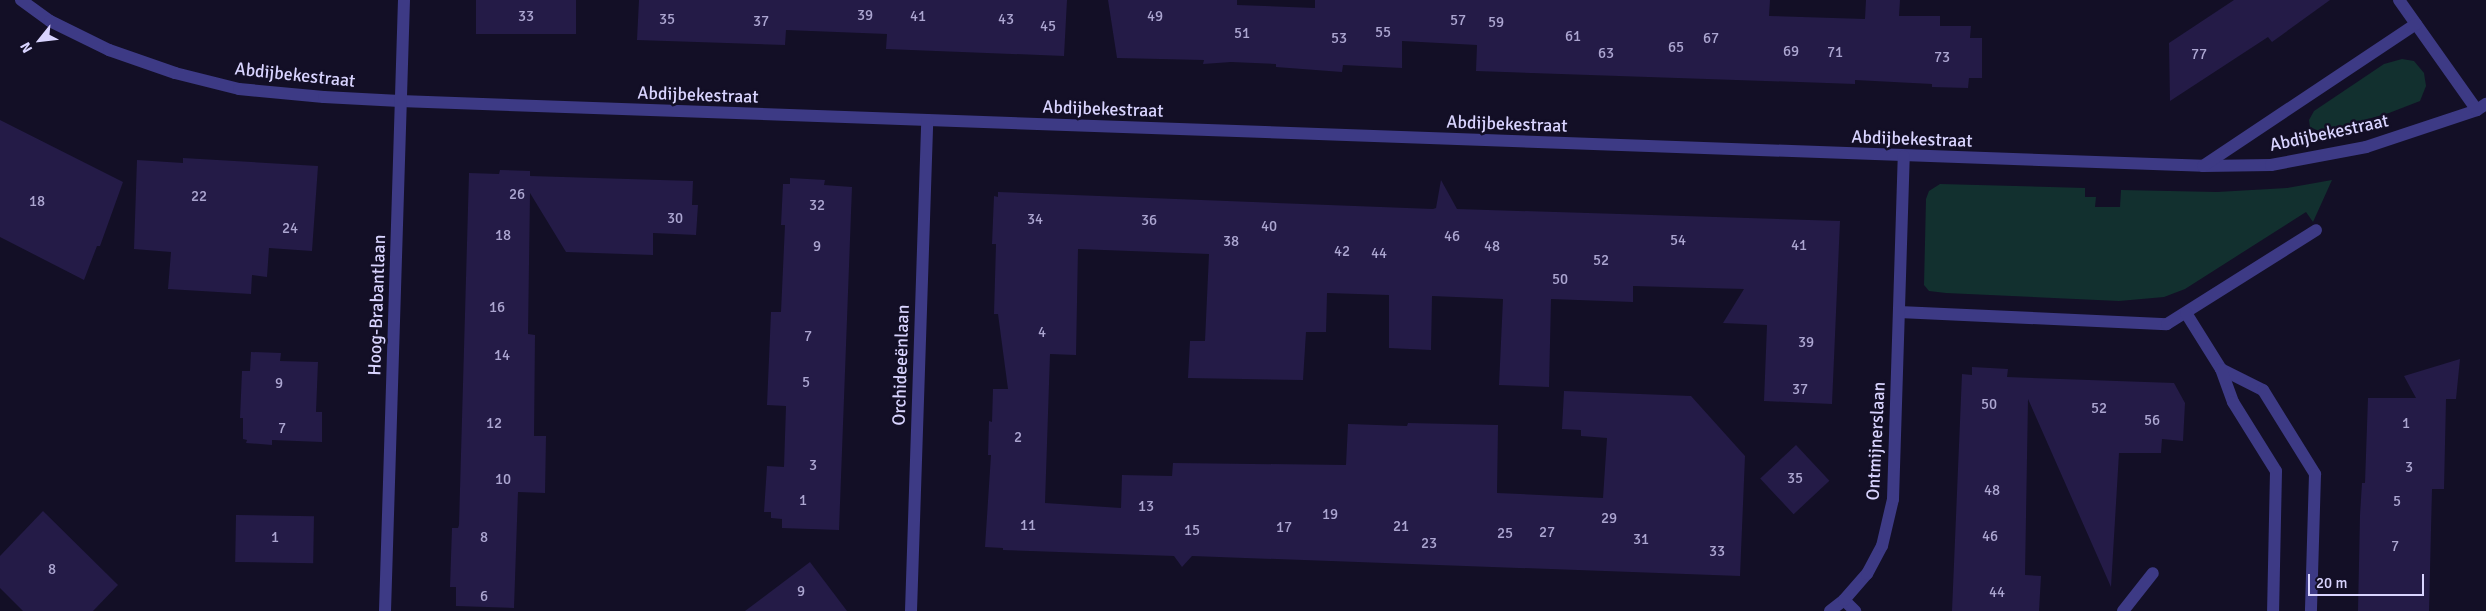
<!DOCTYPE html>
<meta charset="utf-8">
<style>
body{margin:0}
#map{position:relative;width:2486px;height:611px;overflow:hidden;background:#130f26;font-family:Signika,sans-serif}
div>[style]{position:absolute}
.green>*{inset:0;background:#12302f}
.building>*{inset:0;background:#241b47;transform-origin:0 0}
.minor>*{height:12px;margin:-6px;padding:0 6px;transform-origin:6px;border-radius:6px;background:#3d3a85}
span{translate:-50% -50%;white-space:nowrap;text-align:center;line-height:1.15;-webkit-text-stroke:5px #130f26;paint-order:stroke}
.number-label{font-size:15px;color:#aca6d1}
.number-label span{-webkit-text-stroke-width:0}
.street-label{font-size:18px;color:#d9d4ff}
.north{position:absolute;left:15px;top:15px;width:50px;height:50px;-webkit-text-stroke:4px #130f26;paint-order:stroke;rotate:241deg;font-size:14px;font-weight:700;line-height:20px;text-align:center;color:#d9d4ff}
.north::after{content:'';display:block;margin:auto;width:18px;height:22px;background:#d9d4ff;clip-path:polygon(50% 0,100% 100%,50% 72%,0 100%)}
.scale{position:absolute;left:2308px;top:574px;width:116px;height:22px;box-sizing:border-box;border:2px solid #d9d4ff;border-top:0;padding-left:6px;font-size:15px;line-height:18px;white-space:nowrap;color:#d9d4ff;-webkit-text-stroke:4px #130f26;paint-order:stroke}
</style>
<div id="map">
<div class="green">
<div style="clip-path:polygon(2402px 59px,2414px 61px,2424px 73px,2426px 86px,2420px 101px,2389px 113px,2340px 127px,2319px 131px,2310px 127px,2309px 120px,2314px 111px,2384px 64px)"></div>
<div style="clip-path:polygon(2332px 180px,2313px 222px,2306px 212px,2185px 289px,2164px 297px,2119px 301px,1946px 293px,1929px 291px,1924px 285px,1926px 199px,1929px 191px,1940px 184px,2085px 188px,2085px 197px,2096px 197px,2095px 207px,2120px 207px,2121px 190px,2217px 192px,2287px 188px)"></div>
</div>
<div class="building">
<div style="left:476px;top:0;width:100px;height:34px"></div>
<div style="clip-path:polygon(639px 0,1067px 0,1064px 56px,886px 49px,887px 34px,786px 30px,785px 45px,637px 40px)"></div>
<div style="clip-path:polygon(1108px 0,1237px 0,1237px 5px,1315px 8px,1315px 0,1770px 0,1769px 16px,1865px 19px,1866px 0,1900px 0,1899px 16px,1940px 16px,1940px 26px,1971px 26px,1970px 38px,1982px 38px,1982px 78px,1969px 78px,1968px 88px,1932px 87px,1932px 84px,1855px 80px,1855px 84px,1476px 71px,1477px 45px,1402px 41px,1402px 68px,1343px 65px,1342px 72px,1276px 67px,1276px 64px,1231px 62px,1203px 64px,1204px 60px,1117px 58px)"></div>
<div style="clip-path:polygon(2234px 0,2330px 0,2272px 42px,2268px 37px,2170px 101px,2169px 43px)"></div>
<div style="clip-path:polygon(0 120px,123px 182px,100px 246px,97px 246px,84px 280px,0 237px)"></div>
<div style="clip-path:polygon(183px 158px,318px 166px,312px 251px,269px 248px,267px 277px,252px 275px,251px 294px,168px 289px,171px 252px,134px 249px,137px 160px,183px 163px)"></div>
<div style="clip-path:polygon(500px 170px,530px 171px,530px 176px,693px 181px,692px 205px,698px 205px,696px 235px,653px 233px,653px 255px,566px 252px,530px 193px,528px 334px,535px 335px,534px 436px,546px 436px,545px 493px,518px 492px,514px 608px,456px 606px,456px 587px,450px 587px,452px 528px,458px 528px,459px 525px,469px 173px,499px 174px)"></div>
<div style="clip-path:polygon(790px 178px,825px 180px,824px 185px,852px 187px,839px 530px,782px 528px,782px 519px,771px 518px,771px 512px,764px 512px,767px 466px,784px 467px,786px 406px,767px 405px,771px 312px,781px 312px,785px 225px,781px 225px,783px 184px,790px 184px)"></div>
<div style="clip-path:polygon(1441px 180px,1457px 209px,1840px 221px,1832px 404px,1764px 401px,1767px 325px,1723px 323px,1744px 289px,1633px 286px,1633px 302px,1551px 299px,1549px 387px,1499px 385px,1503px 299px,1432px 296px,1431px 350px,1389px 348px,1389px 295px,1327px 293px,1326px 332px,1306px 332px,1303px 380px,1188px 378px,1190px 341px,1205px 341px,1209px 254px,1078px 249px,1076px 355px,1050px 354px,1045px 503px,1121px 508px,1122px 475px,1172px 476px,1173px 463px,1346px 465px,1348px 424px,1407px 426px,1408px 423px,1498px 425px,1497px 493px,1603px 498px,1607px 438px,1581px 436px,1581px 430px,1562px 429px,1564px 391px,1691px 396px,1745px 456px,1740px 576px,1192px 556px,1182px 567px,1174px 556px,1003px 550px,1003px 548px,985px 547px,991px 455px,988px 455px,989px 421px,992px 422px,993px 389px,1008px 389px,998px 314px,994px 314px,996px 244px,992px 244px,994px 196px,998px 197px,998px 192px,1433px 209px,1436px 208px)"></div>
<div style="clip-path:polygon(251px 352px,281px 353px,280px 361px,318px 362px,316px 412px,322px 412px,322px 442px,272px 440px,272px 445px,246px 443px,247px 440px,243px 439px,243px 418px,240px 418px,242px 371px,250px 371px)"></div>
<div style="clip-path:polygon(2460px 359px,2456px 399px,2446px 399px,2444px 489px,2432px 489px,2429px 611px,2358px 611px,2360px 515px,2362px 483px,2365px 483px,2368px 398px,2416px 398px,2404px 376px)"></div>
<div style="clip-path:polygon(1972px 367px,2008px 369px,2007px 377px,2174px 383px,2185px 403px,2183px 441px,2162px 439px,2161px 453px,2119px 453px,2111px 587px,2028px 399px,2025px 575px,2041px 576px,2039px 611px,1952px 611px,1962px 374px,1972px 375px)"></div>
<div style="left:1796px;top:445px;width:49px;height:49px;rotate:47deg"></div>
<div style="clip-path:polygon(43px 511px,118px 585px,93px 611px,23px 611px,0 588px,0 556px)"></div>
<div style="left:236px;top:515px;width:78px;height:47px;rotate:1deg"></div>
<div style="clip-path:polygon(810px 562px,847px 611px,745px 611px)"></div>
</div>
<div class="minor">
<div style="left:21px;top:0;width:36px;rotate:36deg"></div>
<div style="left:50px;top:21px;width:66px;rotate:26.2deg"></div>
<div style="left:109px;top:50px;width:70px;rotate:19.2deg"></div>
<div style="left:175px;top:73px;width:66px;rotate:14deg"></div>
<div style="left:239px;top:89px;width:85px;rotate:5.4deg"></div>
<div style="left:324px;top:97px;width:76px;rotate:3deg"></div>
<div style="left:400px;top:101px;width:1804px;rotate:2.06deg"></div>
<div style="left:2203px;top:166px;width:68px;rotate:-0.8deg"></div>
<div style="left:2271px;top:165px;width:97px;rotate:-10.7deg"></div>
<div style="left:2366px;top:147px;width:117px;rotate:-18.4deg"></div>
<div style="left:2477px;top:110px;width:11px;rotate:-34deg"></div>
<div style="left:2399px;top:0;width:135px;rotate:54.7deg"></div>
<div style="left:2203px;top:166px;width:256px;rotate:-33.7deg"></div>
<div style="left:1899px;top:312px;width:268px;rotate:2.6deg"></div>
<div style="left:2167px;top:324px;width:176px;rotate:-32.2deg"></div>
<div style="left:2186px;top:313px;width:66px;rotate:58deg"></div>
<div style="left:2221px;top:369px;width:47px;rotate:26.6deg"></div>
<div style="left:2263px;top:390px;width:99px;rotate:58.2deg"></div>
<div style="left:2315px;top:474px;width:137px;rotate:91.7deg"></div>
<div style="left:2221px;top:369px;width:35px;rotate:70deg"></div>
<div style="left:2233px;top:402px;width:81px;rotate:58.1deg"></div>
<div style="left:2276px;top:471px;width:140px;rotate:91.2deg"></div>
<div style="left:1844px;top:600px;width:16px;rotate:45deg"></div>
<div style="left:385px;top:611px;width:611px;rotate:-88.22deg"></div>
<div style="left:911px;top:611px;width:491px;rotate:-88.1deg"></div>
<div style="left:1830px;top:611px;width:18px;rotate:-38deg"></div>
<div style="left:1844px;top:600px;width:35px;rotate:-49deg"></div>
<div style="left:1867px;top:574px;width:32px;rotate:-62deg"></div>
<div style="left:1882px;top:546px;width:48px;rotate:-76.8deg"></div>
<div style="left:1893px;top:499px;width:343px;rotate:-88.2deg"></div>
<div style="left:2123px;top:611px;width:48px;rotate:-51.7deg"></div>
</div>
<div class="number-label">
<span style="left:865px;top:16px">39</span>
<span style="left:526px;top:17px">33</span>
<span style="left:918px;top:17px">41</span>
<span style="left:1155px;top:17px">49</span>
<span style="left:667px;top:20px">35</span>
<span style="left:1006px;top:20px">43</span>
<span style="left:1458px;top:21px">57</span>
<span style="left:761px;top:22px">37</span>
<span style="left:1496px;top:23px">59</span>
<span style="left:1048px;top:27px">45</span>
<span style="left:1383px;top:33px">55</span>
<span style="left:1242px;top:34px">51</span>
<span style="left:1573px;top:37px">61</span>
<span style="left:1339px;top:39px">53</span>
<span style="left:1711px;top:39px">67</span>
<span style="left:1676px;top:48px">65</span>
<span style="left:1791px;top:52px">69</span>
<span style="left:1835px;top:53px">71</span>
<span style="left:1606px;top:54px">63</span>
<span style="left:2199px;top:55px">77</span>
<span style="left:1942px;top:58px">73</span>
<span style="left:517px;top:195px">26</span>
<span style="left:199px;top:197px">22</span>
<span style="left:37px;top:202px">18</span>
<span style="left:817px;top:206px">32</span>
<span style="left:675px;top:219px">30</span>
<span style="left:1035px;top:220px">34</span>
<span style="left:1149px;top:221px">36</span>
<span style="left:1269px;top:227px">40</span>
<span style="left:290px;top:229px">24</span>
<span style="left:503px;top:236px">18</span>
<span style="left:1452px;top:237px">46</span>
<span style="left:1678px;top:241px">54</span>
<span style="left:1231px;top:242px">38</span>
<span style="left:1799px;top:246px">41</span>
<span style="left:817px;top:247px">9</span>
<span style="left:1492px;top:247px">48</span>
<span style="left:1342px;top:252px">42</span>
<span style="left:1379px;top:254px">44</span>
<span style="left:1601px;top:261px">52</span>
<span style="left:1560px;top:280px">50</span>
<span style="left:497px;top:308px">16</span>
<span style="left:1042px;top:333px">4</span>
<span style="left:808px;top:337px">7</span>
<span style="left:1806px;top:343px">39</span>
<span style="left:502px;top:356px">14</span>
<span style="left:806px;top:383px">5</span>
<span style="left:279px;top:384px">9</span>
<span style="left:1800px;top:390px">37</span>
<span style="left:1989px;top:405px">50</span>
<span style="left:2099px;top:409px">52</span>
<span style="left:2152px;top:421px">56</span>
<span style="left:494px;top:424px">12</span>
<span style="left:2406px;top:424px">1</span>
<span style="left:282px;top:429px">7</span>
<span style="left:1018px;top:438px">2</span>
<span style="left:813px;top:466px">3</span>
<span style="left:2409px;top:468px">3</span>
<span style="left:1795px;top:479px">35</span>
<span style="left:503px;top:480px">10</span>
<span style="left:1992px;top:491px">48</span>
<span style="left:803px;top:501px">1</span>
<span style="left:2397px;top:502px">5</span>
<span style="left:1146px;top:507px">13</span>
<span style="left:1330px;top:515px">19</span>
<span style="left:1609px;top:519px">29</span>
<span style="left:1028px;top:526px">11</span>
<span style="left:1401px;top:527px">21</span>
<span style="left:1284px;top:528px">17</span>
<span style="left:1192px;top:531px">15</span>
<span style="left:1547px;top:533px">27</span>
<span style="left:1505px;top:534px">25</span>
<span style="left:1990px;top:537px">46</span>
<span style="left:275px;top:538px">1</span>
<span style="left:484px;top:538px">8</span>
<span style="left:1641px;top:540px">31</span>
<span style="left:1429px;top:544px">23</span>
<span style="left:2395px;top:547px">7</span>
<span style="left:1717px;top:552px">33</span>
<span style="left:52px;top:570px">8</span>
<span style="left:801px;top:592px">9</span>
<span style="left:1997px;top:593px">44</span>
<span style="left:484px;top:597px">6</span>
</div>
<div class="street-label">
<span style="left:295px;top:75px;rotate:6deg">Abdijbekestraat</span>
<span style="left:698px;top:95px;rotate:2deg">Abdijbekestraat</span>
<span style="left:1103px;top:109px;rotate:2deg">Abdijbekestraat</span>
<span style="left:1507px;top:124px;rotate:2deg">Abdijbekestraat</span>
<span style="left:2329px;top:133px;rotate:-12deg">Abdijbekestraat</span>
<span style="left:1912px;top:139px;rotate:2deg">Abdijbekestraat</span>
<span style="left:377px;top:305px;rotate:-88deg">Hoog-Brabantlaan</span>
<span style="left:901px;top:365px;rotate:-88deg">Orchideeënlaan</span>
<span style="left:1876px;top:441px;rotate:-87deg">Ontmijnerslaan</span>
</div>
<div class="north">N</div>
<div class="scale">20 m</div>
</div>
